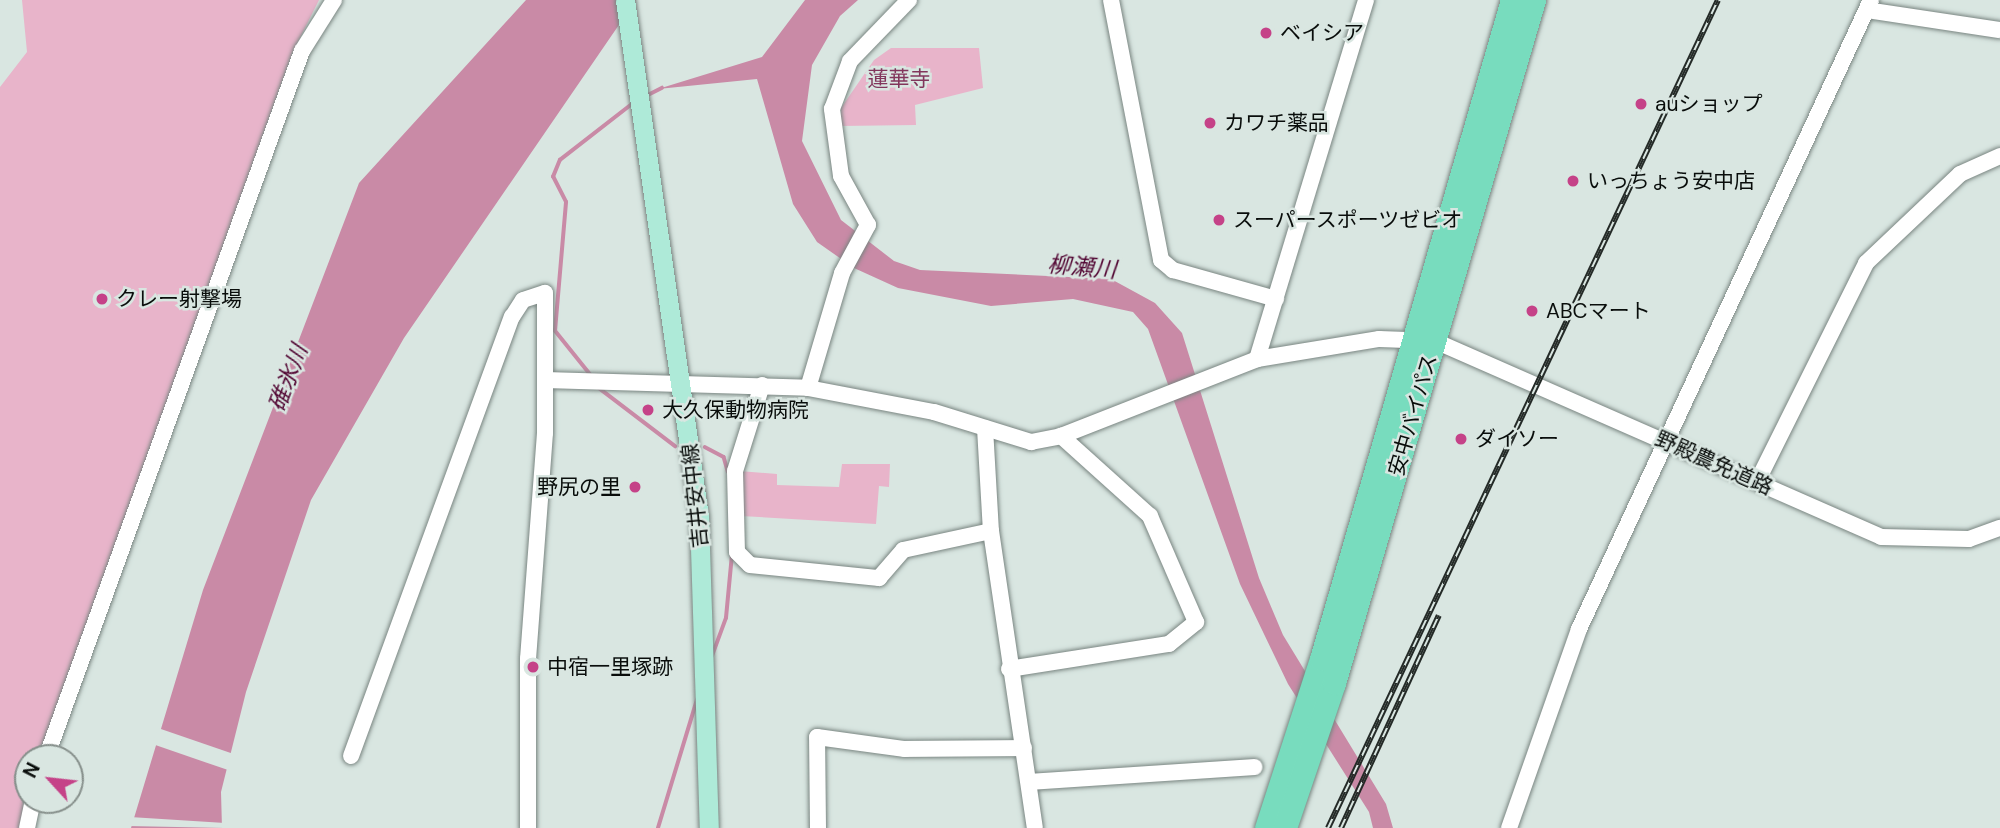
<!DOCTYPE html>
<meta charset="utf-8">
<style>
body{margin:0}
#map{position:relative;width:2000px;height:828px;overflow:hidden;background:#d9e6e1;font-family:"DM Sans","Noto Sans JP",sans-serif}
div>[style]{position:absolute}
.green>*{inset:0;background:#e8b4ca}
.water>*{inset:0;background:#c98aa6}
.pier>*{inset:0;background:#d9e6e1;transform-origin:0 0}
.stream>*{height:3.5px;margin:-1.75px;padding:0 1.75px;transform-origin:1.75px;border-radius:1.75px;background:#c98aa6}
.roads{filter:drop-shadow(0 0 2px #798581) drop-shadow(0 0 2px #798581)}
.minor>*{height:16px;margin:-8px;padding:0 8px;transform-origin:8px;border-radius:8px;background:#fff}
.major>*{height:19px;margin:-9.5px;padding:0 9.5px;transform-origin:9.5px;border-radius:9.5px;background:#aeead8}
.highway>*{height:23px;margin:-11.5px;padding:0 11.5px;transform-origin:11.5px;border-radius:11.5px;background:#78dcbe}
.rail>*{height:6px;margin-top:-3px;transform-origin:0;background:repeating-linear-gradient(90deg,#d9e6e1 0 10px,#242a27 0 20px);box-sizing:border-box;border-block:2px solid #242a27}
.dots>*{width:19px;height:19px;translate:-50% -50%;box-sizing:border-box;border:4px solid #d9e6e1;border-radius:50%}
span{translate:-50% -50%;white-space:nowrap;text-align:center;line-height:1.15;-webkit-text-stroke:5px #d9e6e1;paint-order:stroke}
.poi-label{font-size:21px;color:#090d0b}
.left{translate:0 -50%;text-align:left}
.right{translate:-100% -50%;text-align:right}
.park-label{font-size:21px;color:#82365c}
.street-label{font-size:21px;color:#090d0b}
.water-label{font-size:23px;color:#520633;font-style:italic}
.north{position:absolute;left:14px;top:744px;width:70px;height:70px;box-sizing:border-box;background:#d9e6e1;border:2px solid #868f8b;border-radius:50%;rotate:297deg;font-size:19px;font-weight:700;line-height:28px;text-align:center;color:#090d0b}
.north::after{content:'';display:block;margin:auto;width:24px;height:32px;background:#c54288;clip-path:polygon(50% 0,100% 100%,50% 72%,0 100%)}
</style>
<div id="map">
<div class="green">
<div style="clip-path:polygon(22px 0,319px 0,292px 54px,39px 758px,28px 758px,21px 828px,0 828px,0 87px,27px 52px)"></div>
<div style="clip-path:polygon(891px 48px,979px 48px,983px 88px,915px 105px,916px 125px,840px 126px,841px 108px,874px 60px)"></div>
<div style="clip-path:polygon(842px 464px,890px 464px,889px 487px,879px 486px,876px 524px,741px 516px,739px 471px,777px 474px,777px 485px,839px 487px)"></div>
</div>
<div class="water">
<div style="clip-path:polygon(526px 0,636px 0,404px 338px,311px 500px,246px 692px,221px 792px,222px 828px,131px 828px,203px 590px,359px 183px)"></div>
<div style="clip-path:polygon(805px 0,858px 0,840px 16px,812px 65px,802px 141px,841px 220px,894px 261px,920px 270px,1111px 279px,1155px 303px,1182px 333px,1259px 578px,1283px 635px,1386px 804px,1393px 828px,1373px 828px,1369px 812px,1288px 684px,1240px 584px,1148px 329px,1133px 312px,1073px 299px,991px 306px,898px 288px,854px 268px,817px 242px,793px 204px,757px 79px,658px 89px,762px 57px)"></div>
</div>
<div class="pier">
<div style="left:158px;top:728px;width:80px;height:17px;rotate:19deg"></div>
<div style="clip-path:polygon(130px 817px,225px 823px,225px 828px,128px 826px)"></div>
</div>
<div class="stream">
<div style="left:644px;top:97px;width:20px;rotate:-27deg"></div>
<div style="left:591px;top:376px;width:58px;rotate:-128.7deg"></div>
<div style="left:555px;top:331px;width:129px;rotate:-85.1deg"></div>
<div style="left:566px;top:202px;width:28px;rotate:-117deg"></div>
<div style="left:553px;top:177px;width:18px;rotate:-68deg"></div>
<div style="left:560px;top:160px;width:91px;rotate:-37.9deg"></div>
<div style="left:599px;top:388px;width:96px;rotate:37.3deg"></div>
<div style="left:705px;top:447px;width:21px;rotate:28deg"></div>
<div style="left:724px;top:457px;width:15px;rotate:74deg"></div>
<div style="left:712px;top:656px;width:40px;rotate:-69.8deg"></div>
<div style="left:726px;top:618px;width:63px;rotate:-84.6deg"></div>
<div style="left:658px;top:828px;width:134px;rotate:-73.1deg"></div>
</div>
<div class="roads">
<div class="minor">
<div style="left:1111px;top:0;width:265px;rotate:79.1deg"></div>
<div style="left:1161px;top:260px;width:16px;rotate:40deg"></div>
<div style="left:1173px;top:270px;width:107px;rotate:15.7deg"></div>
<div style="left:1867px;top:10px;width:134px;rotate:8.6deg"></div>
<div style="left:1257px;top:359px;width:375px;rotate:-73.1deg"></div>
<div style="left:545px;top:380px;width:263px;rotate:1.7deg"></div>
<div style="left:808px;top:388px;width:128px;rotate:10.8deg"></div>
<div style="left:934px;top:412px;width:102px;rotate:17.2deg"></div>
<div style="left:1031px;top:442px;width:31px;rotate:-11deg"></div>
<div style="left:1061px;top:436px;width:211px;rotate:-21.4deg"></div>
<div style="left:1257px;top:359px;width:124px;rotate:-9.3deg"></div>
<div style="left:1379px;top:339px;width:56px;rotate:2deg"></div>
<div style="left:1435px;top:341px;width:487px;rotate:23.7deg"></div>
<div style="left:1881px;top:537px;width:88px;rotate:1.3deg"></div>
<div style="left:1969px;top:539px;width:33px;rotate:-20deg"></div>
<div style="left:762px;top:385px;width:90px;rotate:107.4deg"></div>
<div style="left:735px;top:471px;width:81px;rotate:88.6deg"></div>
<div style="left:737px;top:552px;width:18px;rotate:45deg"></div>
<div style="left:750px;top:565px;width:130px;rotate:5.8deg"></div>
<div style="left:879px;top:578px;width:37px;rotate:-49deg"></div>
<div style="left:903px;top:550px;width:90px;rotate:-12.2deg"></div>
<div style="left:808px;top:388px;width:120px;rotate:-73.5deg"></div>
<div style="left:842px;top:273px;width:55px;rotate:-61.6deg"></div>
<div style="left:868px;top:225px;width:56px;rotate:-118.9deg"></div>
<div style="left:841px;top:176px;width:68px;rotate:-97.7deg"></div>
<div style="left:832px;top:109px;width:51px;rotate:-69.4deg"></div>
<div style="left:850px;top:61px;width:85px;rotate:-46deg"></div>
<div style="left:985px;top:428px;width:103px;rotate:86.7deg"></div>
<div style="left:991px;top:531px;width:300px;rotate:81.6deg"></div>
<div style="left:1757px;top:482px;width:245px;rotate:-63.5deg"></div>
<div style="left:1866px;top:263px;width:129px;rotate:-43.4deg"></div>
<div style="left:1960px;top:174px;width:44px;rotate:-24.2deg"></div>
<div style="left:1009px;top:669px;width:162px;rotate:-8.9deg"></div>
<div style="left:1169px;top:644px;width:35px;rotate:-39deg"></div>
<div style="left:1196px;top:622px;width:116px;rotate:-113.5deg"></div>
<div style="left:1150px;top:516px;width:120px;rotate:-138deg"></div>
<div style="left:351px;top:756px;width:468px;rotate:-69.9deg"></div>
<div style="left:512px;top:317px;width:20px;rotate:-57deg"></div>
<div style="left:523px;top:300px;width:23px;rotate:-18deg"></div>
<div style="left:545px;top:293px;width:140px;rotate:90deg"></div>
<div style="left:545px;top:433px;width:227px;rotate:94.3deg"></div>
<div style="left:528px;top:659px;width:169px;rotate:90deg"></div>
<div style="left:46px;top:758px;width:752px;rotate:-70.1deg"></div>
<div style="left:302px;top:51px;width:60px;rotate:-57.9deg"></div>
<div style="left:1029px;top:782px;width:226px;rotate:-3.8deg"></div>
<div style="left:27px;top:828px;width:29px;rotate:-78deg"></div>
<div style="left:818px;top:828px;width:91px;rotate:-90.6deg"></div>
<div style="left:817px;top:737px;width:89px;rotate:7.8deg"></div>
<div style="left:905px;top:749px;width:119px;rotate:-0.5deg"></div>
<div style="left:1509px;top:828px;width:211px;rotate:-70.6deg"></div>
<div style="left:1579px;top:629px;width:693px;rotate:-65.1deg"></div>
</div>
<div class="major">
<div style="left:625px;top:0;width:521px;rotate:81.84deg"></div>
<div style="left:699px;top:516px;width:312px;rotate:88.2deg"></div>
</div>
<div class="highway">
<div style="left:1266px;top:828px;width:178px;rotate:-72deg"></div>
<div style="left:1321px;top:659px;width:686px;rotate:-73.84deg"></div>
<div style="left:1285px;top:828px;width:153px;rotate:-71.3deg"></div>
<div style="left:1334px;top:683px;width:712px;rotate:-73.68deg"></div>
</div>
</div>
<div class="rail">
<div style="left:1328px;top:828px;width:915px;rotate:-64.78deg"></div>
<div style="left:1341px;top:828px;width:234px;rotate:-65.3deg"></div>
</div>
<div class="dots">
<div style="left:1266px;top:33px;background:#c54288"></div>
<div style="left:1641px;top:104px;background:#c54288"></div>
<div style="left:1210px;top:123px;background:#c54288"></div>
<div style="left:1573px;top:181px;background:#c54288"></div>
<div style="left:1219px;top:220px;background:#c54288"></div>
<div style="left:102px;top:299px;background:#c54288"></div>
<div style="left:1532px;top:311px;background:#c54288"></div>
<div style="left:648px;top:410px;background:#c54288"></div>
<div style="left:1461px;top:439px;background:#c54288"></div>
<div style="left:635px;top:487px;background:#c54288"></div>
<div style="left:533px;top:667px;background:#c54288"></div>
</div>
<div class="poi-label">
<span class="left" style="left:1280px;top:33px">ベイシア</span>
<span class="left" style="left:1655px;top:104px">auショップ</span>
<span class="left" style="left:1224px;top:123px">カワチ薬品</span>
<span class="left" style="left:1587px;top:181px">いっちょう安中店</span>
<span class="left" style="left:1233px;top:220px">スーパースポーツゼビオ</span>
<span class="left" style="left:116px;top:299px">クレー射撃場</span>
<span class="left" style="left:1546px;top:311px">ABCマート</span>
<span class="left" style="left:662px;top:410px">大久保動物病院</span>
<span class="left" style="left:1475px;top:439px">ダイソー</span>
<span class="right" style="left:621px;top:487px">野尻の里</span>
<span class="left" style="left:547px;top:667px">中宿一里塚跡</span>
</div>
<div class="park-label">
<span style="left:899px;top:79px">蓮華寺</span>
</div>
<div class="street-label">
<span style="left:1413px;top:415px;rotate:-74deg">安中バイパス</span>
<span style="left:1714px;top:463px;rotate:24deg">野殿農免道路</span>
<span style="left:695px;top:496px;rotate:-96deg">吉井安中線</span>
</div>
<div class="water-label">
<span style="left:1082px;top:267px;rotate:5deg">柳瀬川</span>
<span style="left:288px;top:378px;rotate:-69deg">碓氷川</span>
</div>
<div class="north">N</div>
</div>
